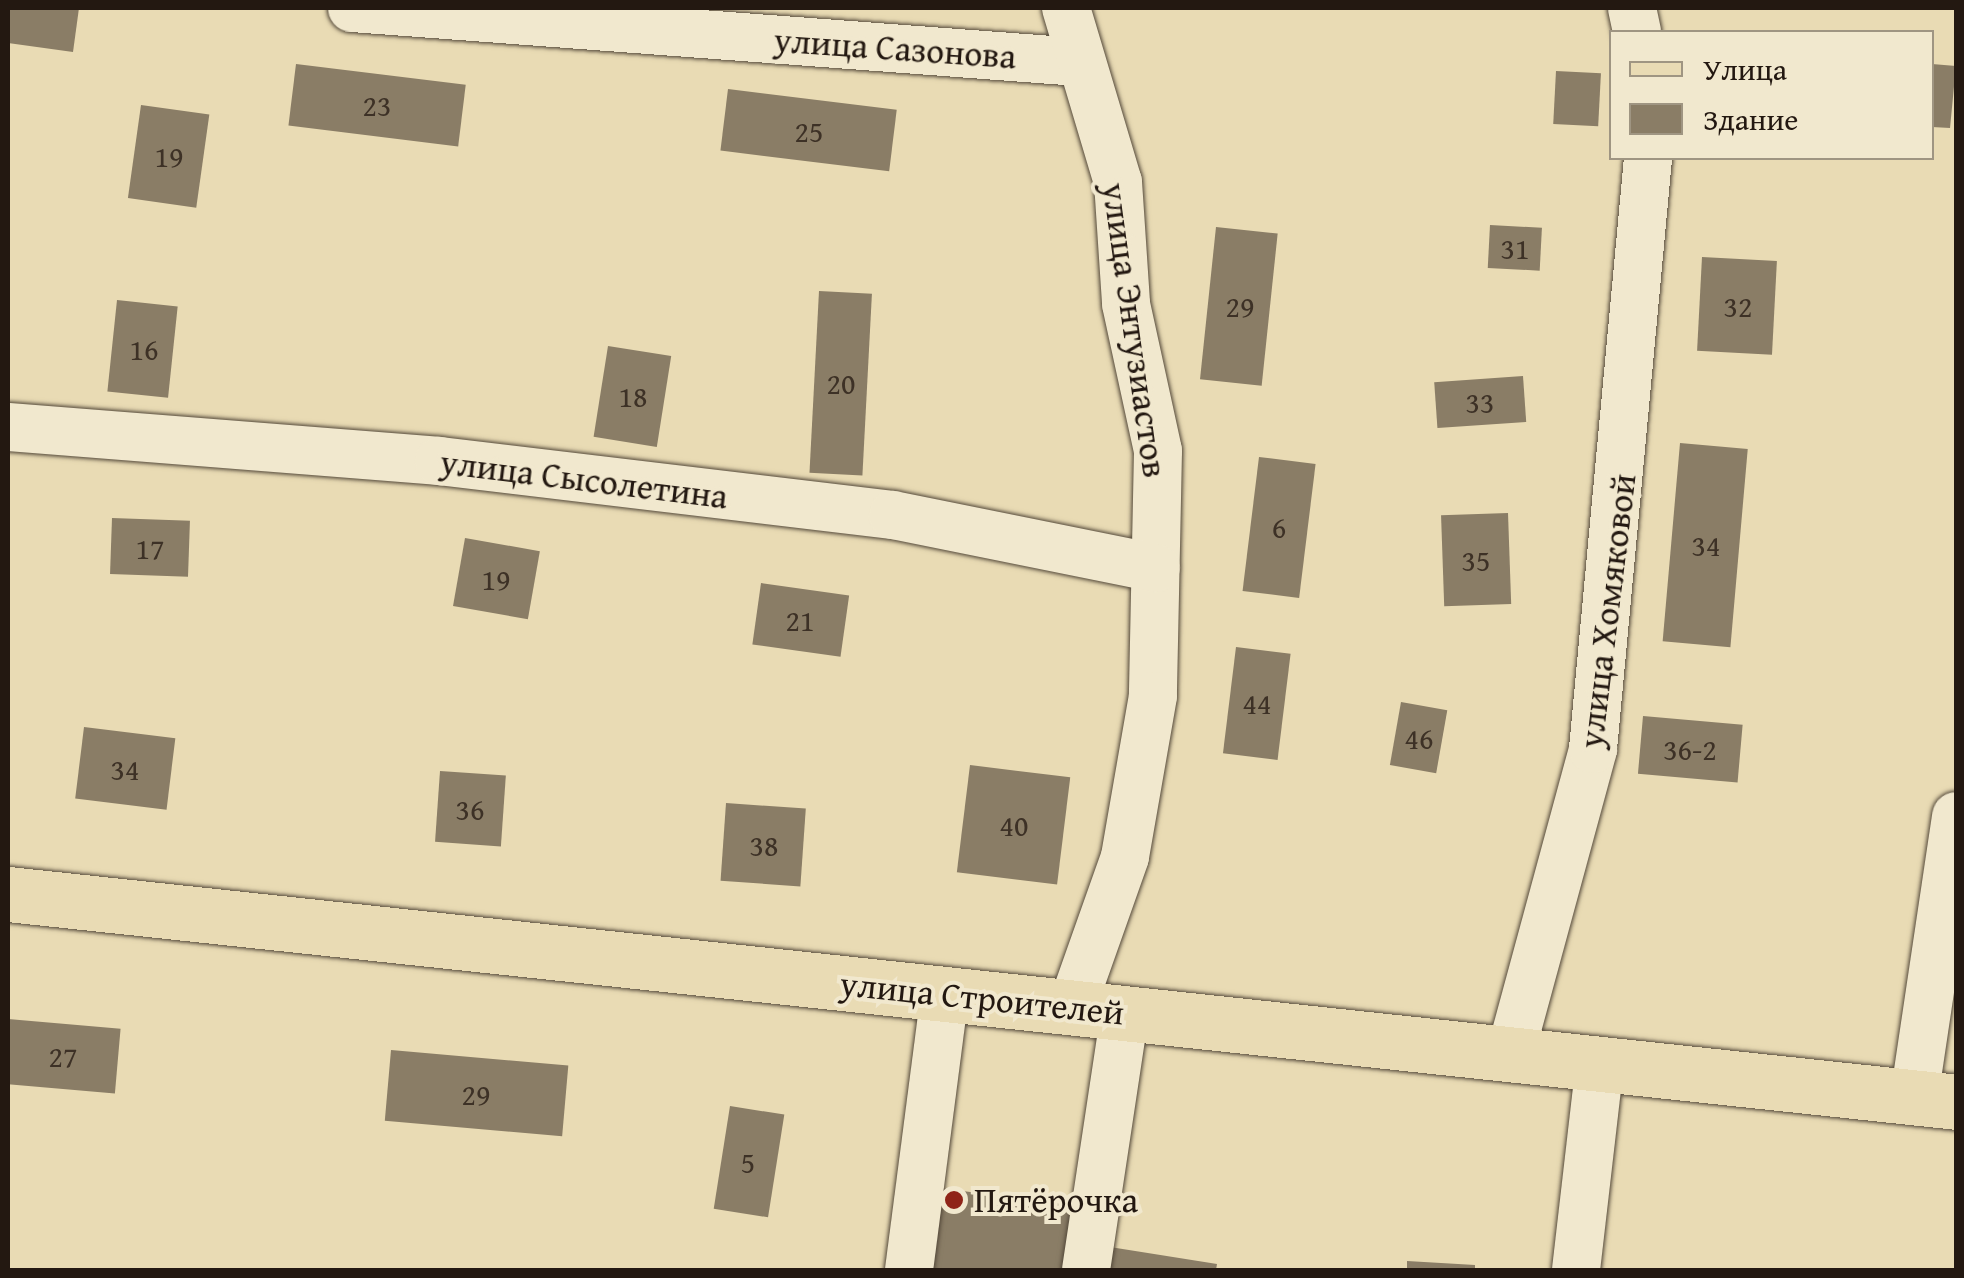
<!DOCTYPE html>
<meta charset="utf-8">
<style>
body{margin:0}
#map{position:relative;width:1964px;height:1278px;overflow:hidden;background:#e9dbb4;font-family:"Gentium Book Plus",serif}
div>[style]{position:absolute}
.building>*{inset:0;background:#8a7d66;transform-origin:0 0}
.roads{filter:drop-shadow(0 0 2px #54493a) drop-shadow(0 0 2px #54493a)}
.minor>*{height:48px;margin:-24px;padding:0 24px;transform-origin:24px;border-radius:24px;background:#f1e8ce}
.major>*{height:55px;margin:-27.5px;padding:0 27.5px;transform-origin:27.5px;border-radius:27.5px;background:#e9dbb4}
.dots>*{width:28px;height:28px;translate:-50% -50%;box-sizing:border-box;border:5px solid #f1e8ce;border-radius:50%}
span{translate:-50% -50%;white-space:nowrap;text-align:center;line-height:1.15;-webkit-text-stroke:8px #f1e8ce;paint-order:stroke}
.number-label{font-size:30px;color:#3d3126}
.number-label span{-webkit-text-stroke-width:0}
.street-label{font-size:35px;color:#231811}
.poi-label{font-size:35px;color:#231811}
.left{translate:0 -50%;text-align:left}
.frame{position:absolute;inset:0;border:10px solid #231811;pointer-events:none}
.legend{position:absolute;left:1609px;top:30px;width:325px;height:130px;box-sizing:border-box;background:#f1e8ce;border:2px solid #9f9582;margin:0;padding:12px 18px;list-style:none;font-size:30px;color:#231811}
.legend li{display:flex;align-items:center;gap:20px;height:50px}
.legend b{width:50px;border:2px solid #9f9582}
</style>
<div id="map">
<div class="building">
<div style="clip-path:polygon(8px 8px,79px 8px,73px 52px,8px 43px)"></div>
<div style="left:296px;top:64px;width:171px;height:62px;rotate:7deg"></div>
<div style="clip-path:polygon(1932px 64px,1956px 66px,1950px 128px,1932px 127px)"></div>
<div style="left:1556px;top:71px;width:45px;height:53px;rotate:3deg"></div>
<div style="left:728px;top:89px;width:170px;height:62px;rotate:7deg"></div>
<div style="left:141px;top:105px;width:69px;height:94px;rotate:8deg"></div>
<div style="left:1490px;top:225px;width:52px;height:43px;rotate:3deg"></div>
<div style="left:1216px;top:227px;width:62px;height:153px;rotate:6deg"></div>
<div style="left:1702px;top:257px;width:75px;height:94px;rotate:3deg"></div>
<div style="left:819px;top:291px;width:53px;height:182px;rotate:3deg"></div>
<div style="left:117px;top:300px;width:61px;height:92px;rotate:6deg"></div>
<div style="left:608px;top:346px;width:64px;height:92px;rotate:9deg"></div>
<div style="left:1523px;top:376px;width:46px;height:89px;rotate:86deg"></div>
<div style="left:1680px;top:443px;width:68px;height:199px;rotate:5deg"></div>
<div style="left:1259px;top:457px;width:57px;height:135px;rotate:7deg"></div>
<div style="left:1508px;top:513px;width:91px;height:67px;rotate:88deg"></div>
<div style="left:112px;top:518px;width:78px;height:56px;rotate:2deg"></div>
<div style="left:465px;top:538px;width:76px;height:69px;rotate:10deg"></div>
<div style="left:761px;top:583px;width:89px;height:62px;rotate:8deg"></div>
<div style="left:1236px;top:647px;width:55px;height:107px;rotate:7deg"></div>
<div style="left:1401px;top:702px;width:47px;height:64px;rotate:10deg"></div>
<div style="left:1643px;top:716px;width:100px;height:58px;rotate:5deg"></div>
<div style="left:84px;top:727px;width:92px;height:72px;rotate:7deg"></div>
<div style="left:970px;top:765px;width:101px;height:108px;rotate:7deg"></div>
<div style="left:440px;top:771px;width:66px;height:71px;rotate:4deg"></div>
<div style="left:726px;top:803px;width:80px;height:78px;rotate:4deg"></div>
<div style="left:8px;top:1019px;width:113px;height:65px;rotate:5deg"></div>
<div style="left:391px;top:1050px;width:178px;height:71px;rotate:5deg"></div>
<div style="left:730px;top:1106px;width:55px;height:104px;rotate:9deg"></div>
<div style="clip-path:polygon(932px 1187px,1071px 1205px,1063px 1270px,922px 1270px)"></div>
<div style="clip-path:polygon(1110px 1247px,1217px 1264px,1216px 1270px,1106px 1270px)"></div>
<div style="clip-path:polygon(1407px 1261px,1475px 1265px,1475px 1270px,1407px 1270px)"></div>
</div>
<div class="roads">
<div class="minor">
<div style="left:352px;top:8px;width:729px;rotate:4.25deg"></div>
<div style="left:1066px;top:8px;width:182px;rotate:73.4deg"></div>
<div style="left:1118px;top:182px;width:122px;rotate:86.2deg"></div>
<div style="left:1126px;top:304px;width:150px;rotate:77.7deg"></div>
<div style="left:1158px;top:451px;width:245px;rotate:91.2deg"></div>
<div style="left:1153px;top:696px;width:163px;rotate:99.9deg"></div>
<div style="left:1125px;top:857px;width:159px;rotate:109.5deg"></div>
<div style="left:1632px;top:8px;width:25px;rotate:78deg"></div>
<div style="left:8px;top:427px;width:432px;rotate:4.5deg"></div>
<div style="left:439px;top:461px;width:457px;rotate:6.8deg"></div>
<div style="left:893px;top:515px;width:268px;rotate:11.4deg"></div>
<div style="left:1510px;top:1055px;width:317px;rotate:-74.8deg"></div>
<div style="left:1593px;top:749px;width:594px;rotate:-84.68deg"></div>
<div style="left:1914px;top:1098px;width:285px;rotate:-81.5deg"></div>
<div style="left:909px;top:1270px;width:278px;rotate:-82.6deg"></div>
<div style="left:1086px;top:1270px;width:260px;rotate:-81.4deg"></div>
<div style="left:1576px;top:1270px;width:207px;rotate:-83.4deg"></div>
</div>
<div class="major">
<div style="left:8px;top:894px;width:1959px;rotate:6.09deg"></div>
</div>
</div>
<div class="dots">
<div style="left:954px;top:1200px;background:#8f2418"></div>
</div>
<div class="number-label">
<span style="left:377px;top:105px">23</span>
<span style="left:809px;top:131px">25</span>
<span style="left:169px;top:156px">19</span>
<span style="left:1515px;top:248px">31</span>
<span style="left:1240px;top:306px">29</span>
<span style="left:1738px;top:306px">32</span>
<span style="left:144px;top:349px">16</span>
<span style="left:841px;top:383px">20</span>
<span style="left:633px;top:396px">18</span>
<span style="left:1480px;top:402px">33</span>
<span style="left:1279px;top:527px">6</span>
<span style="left:1706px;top:545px">34</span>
<span style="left:150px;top:548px">17</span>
<span style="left:1476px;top:560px">35</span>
<span style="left:496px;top:579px">19</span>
<span style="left:800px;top:620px">21</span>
<span style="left:1257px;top:703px">44</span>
<span style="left:1419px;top:738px">46</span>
<span style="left:1690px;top:749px">36-2</span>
<span style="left:125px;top:769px">34</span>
<span style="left:470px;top:809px">36</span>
<span style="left:1014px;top:825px">40</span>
<span style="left:764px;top:845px">38</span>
<span style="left:63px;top:1056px">27</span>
<span style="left:476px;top:1094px">29</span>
<span style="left:748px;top:1162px">5</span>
</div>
<div class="street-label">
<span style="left:895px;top:48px;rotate:4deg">улица Сазонова</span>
<span style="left:1135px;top:330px;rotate:82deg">улица Энтузиастов</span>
<span style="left:584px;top:479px;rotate:7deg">улица Сысолетина</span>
<span style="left:1607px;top:611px;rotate:-83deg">улица Хомяковой</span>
<span style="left:982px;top:998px;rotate:6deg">улица Строителей</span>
</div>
<div class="poi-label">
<span class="left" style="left:974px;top:1200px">Пятёрочка</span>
</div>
<div class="frame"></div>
<ul class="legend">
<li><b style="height:12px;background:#e9dbb4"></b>Улица</li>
<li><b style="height:28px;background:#8a7d66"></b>Здание</li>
</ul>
</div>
